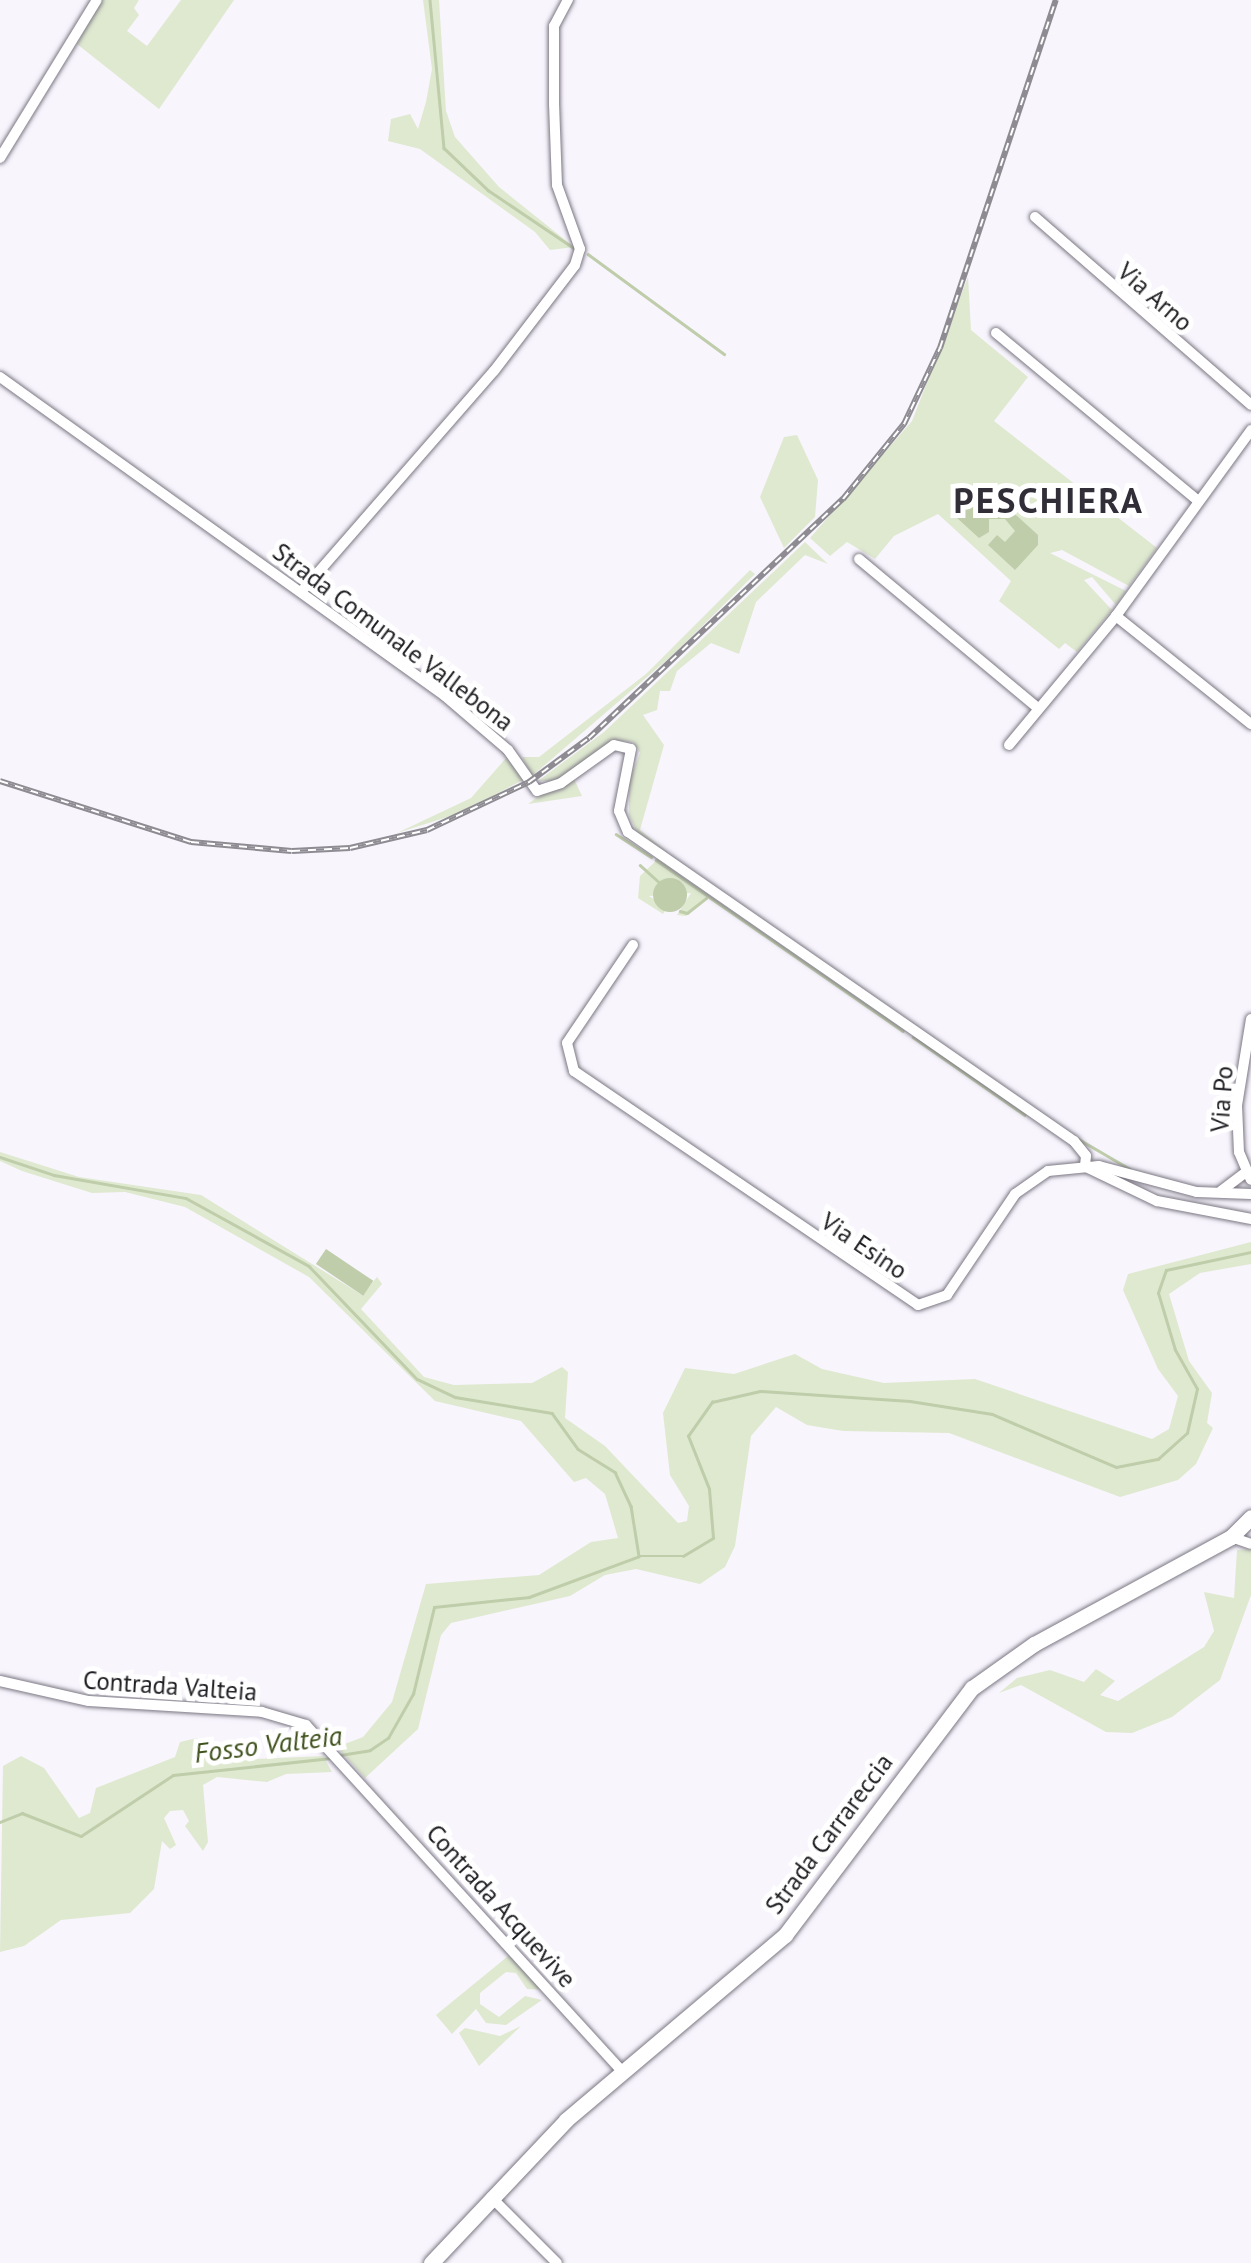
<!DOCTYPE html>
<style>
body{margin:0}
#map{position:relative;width:1251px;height:2263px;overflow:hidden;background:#f8f5fd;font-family:"PT Sans",sans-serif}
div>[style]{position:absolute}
.green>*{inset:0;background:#dfe9d0}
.water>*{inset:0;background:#bfcdaa;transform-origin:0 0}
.round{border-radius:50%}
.stream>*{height:2.5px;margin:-1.25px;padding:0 1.25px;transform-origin:1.25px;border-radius:1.25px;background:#bfcdaa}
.roads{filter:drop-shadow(0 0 2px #7b7783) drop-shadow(0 0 2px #7b7783)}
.street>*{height:10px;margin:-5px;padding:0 5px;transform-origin:5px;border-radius:5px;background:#fff}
.secondary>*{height:15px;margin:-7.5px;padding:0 7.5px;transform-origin:7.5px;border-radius:7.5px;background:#fff}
.rail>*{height:6px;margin-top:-3px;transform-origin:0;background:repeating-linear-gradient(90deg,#fff 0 8px,#8e8c92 0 16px);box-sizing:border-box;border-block:2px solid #8e8c92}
span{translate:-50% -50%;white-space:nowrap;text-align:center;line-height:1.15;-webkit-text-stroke:10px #fff;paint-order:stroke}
.street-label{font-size:25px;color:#1d1c20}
.water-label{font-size:28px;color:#3e501b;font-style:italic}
.district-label{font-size:35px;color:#312e38;font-weight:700;letter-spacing:2.5px}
</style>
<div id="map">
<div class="green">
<div style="clip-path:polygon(101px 0,139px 0,134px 8px,139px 15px,127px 31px,147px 46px,181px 0,234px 0,159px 109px,77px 44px)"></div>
<div style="clip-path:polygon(423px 0,439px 0,446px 111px,455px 137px,499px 187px,574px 247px,550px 250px,535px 232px,420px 149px,388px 141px,391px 119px,410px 114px,418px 129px,426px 102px,432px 69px)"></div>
<div style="clip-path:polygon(968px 277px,971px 330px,1028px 377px,994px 421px,1157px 548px,1129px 586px,1062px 550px,1050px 553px,1126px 591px,1116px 605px,1092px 577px,1084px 580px,1112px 610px,1077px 652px,1065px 643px,1059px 649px,999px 601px,1011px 581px,938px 514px,894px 536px,875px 559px,847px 542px,830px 556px,810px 538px,912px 421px)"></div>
<div style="clip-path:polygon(797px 435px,818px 480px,815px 517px,784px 548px,760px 497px,784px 437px)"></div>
<div style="clip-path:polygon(805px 542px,828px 564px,805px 555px,756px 602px,739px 654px,711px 643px,677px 671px,670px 691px,660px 691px,657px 710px,643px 715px,664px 745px,640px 830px,669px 853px,637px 832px,629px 815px,629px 781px,640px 753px,633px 742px,614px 740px,557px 781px,538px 781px,604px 732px)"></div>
<div style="clip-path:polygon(750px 570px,755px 574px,675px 653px,532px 776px,522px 757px,539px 757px,646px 674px)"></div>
<div style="clip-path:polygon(507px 757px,523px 780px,460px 813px,397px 833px,471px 798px)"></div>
<div style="clip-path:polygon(574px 779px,582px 796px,528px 804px,539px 796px)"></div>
<div style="clip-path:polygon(658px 859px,709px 897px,686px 916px,677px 915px,691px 893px,649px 896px,667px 908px,663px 914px,638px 898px,640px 876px)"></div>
<div style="clip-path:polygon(0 1152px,79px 1177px,201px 1195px,362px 1295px,377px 1277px,382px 1284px,361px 1309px,424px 1377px,454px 1385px,532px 1383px,562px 1367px,568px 1372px,565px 1418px,605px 1446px,678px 1523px,687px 1521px,689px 1506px,670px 1475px,663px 1413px,685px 1368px,734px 1374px,795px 1354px,822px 1369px,884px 1383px,975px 1379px,1152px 1439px,1169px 1429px,1178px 1396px,1158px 1369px,1123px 1290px,1128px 1274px,1251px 1242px,1251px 1264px,1200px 1273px,1169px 1294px,1189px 1361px,1212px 1393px,1207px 1423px,1213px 1428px,1196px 1464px,1178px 1480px,1120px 1497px,949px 1433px,843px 1431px,807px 1425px,776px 1407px,751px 1436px,735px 1546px,725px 1567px,700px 1584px,636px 1569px,605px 1575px,570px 1596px,451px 1623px,441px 1635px,418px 1729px,365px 1778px,337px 1747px,363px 1737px,392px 1702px,426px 1584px,539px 1575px,591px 1542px,618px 1538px,605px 1494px,586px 1478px,574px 1482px,521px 1421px,435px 1401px,309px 1277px,185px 1207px,125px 1192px,92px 1193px,22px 1171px,0 1161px)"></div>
<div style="clip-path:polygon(1251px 1549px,1251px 1595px,1220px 1680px,1172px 1717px,1132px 1733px,1106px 1732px,1021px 1685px,999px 1693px,1017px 1678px,1050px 1670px,1084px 1682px,1096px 1669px,1115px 1681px,1100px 1695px,1118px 1701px,1204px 1647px,1214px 1631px,1204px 1592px,1234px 1598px,1237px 1550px)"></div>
<div style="clip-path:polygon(197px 1738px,256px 1759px,323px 1756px,332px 1772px,286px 1774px,267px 1782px,217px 1777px,203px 1785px,208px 1842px,203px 1851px,185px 1826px,189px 1821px,183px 1810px,170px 1811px,164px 1818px,176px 1845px,170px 1849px,162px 1841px,154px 1889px,130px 1913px,61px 1920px,24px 1946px,0 1952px,3px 1766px,21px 1756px,44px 1768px,79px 1818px,90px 1813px,96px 1788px,175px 1757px,180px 1742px)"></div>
<div style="clip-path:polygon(513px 1952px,547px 1990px,527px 1989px,516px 1973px,506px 1972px,480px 1993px,480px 2004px,499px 2017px,525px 1996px,542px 2000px,506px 2025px,486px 2023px,476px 2009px,452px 2034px,436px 2015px)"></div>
<div style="clip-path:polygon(521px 2026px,479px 2066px,459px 2033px,465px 2028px,500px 2036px)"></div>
</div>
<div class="water">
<div style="clip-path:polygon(985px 487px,1038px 535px,1038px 545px,1015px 570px,988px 545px,997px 535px,1005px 542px,1015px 531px,1005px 519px,989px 519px,989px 532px,979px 538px,957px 518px)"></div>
<div class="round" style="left:653px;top:878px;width:34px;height:34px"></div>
<div style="left:326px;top:1249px;width:57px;height:18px;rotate:34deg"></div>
</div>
<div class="stream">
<div style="left:430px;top:0;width:149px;rotate:84.6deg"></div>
<div style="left:444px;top:148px;width:61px;rotate:43.7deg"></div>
<div style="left:488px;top:190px;width:104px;rotate:34deg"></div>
<div style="left:588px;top:254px;width:169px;rotate:36.3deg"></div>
<div style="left:616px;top:834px;width:42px;rotate:33.3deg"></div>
<div style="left:656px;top:860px;width:300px;rotate:34.7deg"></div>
<div style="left:640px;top:865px;width:28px;rotate:42deg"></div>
<div style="left:680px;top:911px;width:7px;rotate:16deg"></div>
<div style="left:687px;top:913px;width:24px;rotate:-38deg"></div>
<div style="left:913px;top:1037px;width:136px;rotate:34.9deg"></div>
<div style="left:1077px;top:1138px;width:61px;rotate:30.3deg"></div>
<div style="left:0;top:1157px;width:57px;rotate:18.4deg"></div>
<div style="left:54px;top:1175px;width:134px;rotate:9.9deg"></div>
<div style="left:186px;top:1198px;width:141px;rotate:28.9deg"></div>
<div style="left:309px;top:1266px;width:156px;rotate:46.3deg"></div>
<div style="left:417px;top:1379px;width:42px;rotate:25.3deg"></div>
<div style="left:455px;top:1397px;width:98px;rotate:9.4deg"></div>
<div style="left:552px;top:1413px;width:44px;rotate:54.2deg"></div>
<div style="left:578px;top:1449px;width:44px;rotate:31.9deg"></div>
<div style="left:615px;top:1472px;width:38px;rotate:65deg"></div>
<div style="left:631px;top:1506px;width:51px;rotate:80.9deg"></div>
<div style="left:639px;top:1556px;width:44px"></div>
<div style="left:683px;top:1556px;width:35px;rotate:-31deg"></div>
<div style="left:713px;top:1538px;width:49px;rotate:-94.7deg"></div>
<div style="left:709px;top:1489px;width:57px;rotate:-111.6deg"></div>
<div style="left:688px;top:1436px;width:42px;rotate:-54.8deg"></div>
<div style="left:712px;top:1402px;width:49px;rotate:-12.9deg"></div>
<div style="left:760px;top:1391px;width:150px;rotate:3.8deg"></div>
<div style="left:910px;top:1401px;width:83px;rotate:9deg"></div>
<div style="left:992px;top:1414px;width:135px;rotate:23.1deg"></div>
<div style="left:1116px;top:1467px;width:43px;rotate:-10.8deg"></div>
<div style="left:1158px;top:1459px;width:39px;rotate:-42deg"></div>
<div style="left:1187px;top:1433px;width:45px;rotate:-77.2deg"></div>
<div style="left:1197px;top:1389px;width:45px;rotate:-119.4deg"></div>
<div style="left:1175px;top:1350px;width:59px;rotate:-106.6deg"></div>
<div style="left:1158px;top:1293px;width:24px;rotate:-71deg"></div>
<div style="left:1166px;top:1270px;width:87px;rotate:-12deg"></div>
<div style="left:340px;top:1755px;width:30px;rotate:-9deg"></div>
<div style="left:370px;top:1750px;width:22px;rotate:-34deg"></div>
<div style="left:388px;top:1738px;width:51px;rotate:-60.4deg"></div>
<div style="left:413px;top:1694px;width:89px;rotate:-76.4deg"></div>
<div style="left:434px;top:1607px;width:96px;rotate:-6deg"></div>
<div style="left:529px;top:1597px;width:115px;rotate:-20.3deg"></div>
<div style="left:0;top:1822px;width:24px;rotate:-22deg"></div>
<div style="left:22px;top:1813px;width:63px;rotate:21.3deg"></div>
<div style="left:81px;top:1836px;width:110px;rotate:-33.5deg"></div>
<div style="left:173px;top:1775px;width:161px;rotate:-6.1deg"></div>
</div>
<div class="roads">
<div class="street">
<div style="left:0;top:158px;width:185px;rotate:-58.5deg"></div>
<div style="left:1035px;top:217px;width:286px;rotate:41deg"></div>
<div style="left:996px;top:333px;width:260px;rotate:39.7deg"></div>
<div style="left:0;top:377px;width:548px;rotate:35.63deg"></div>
<div style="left:445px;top:696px;width:83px;rotate:40.6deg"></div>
<div style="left:508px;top:750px;width:50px;rotate:54.7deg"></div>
<div style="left:537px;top:791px;width:25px;rotate:-18deg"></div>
<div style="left:561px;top:783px;width:65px;rotate:-35.6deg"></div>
<div style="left:614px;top:745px;width:17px;rotate:13deg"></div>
<div style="left:631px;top:749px;width:63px;rotate:101deg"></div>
<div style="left:619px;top:811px;width:23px;rotate:67deg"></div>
<div style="left:628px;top:832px;width:543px;rotate:34.72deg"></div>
<div style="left:1074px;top:1141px;width:19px;rotate:51deg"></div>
<div style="left:1086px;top:1156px;width:10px;rotate:96deg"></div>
<div style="left:859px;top:559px;width:233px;rotate:39.8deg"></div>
<div style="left:301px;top:592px;width:293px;rotate:-48.9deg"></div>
<div style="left:494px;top:371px;width:133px;rotate:-52.6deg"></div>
<div style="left:575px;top:265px;width:17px;rotate:-73deg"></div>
<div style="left:580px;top:249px;width:68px;rotate:-109.8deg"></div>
<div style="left:557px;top:185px;width:80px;rotate:-92.1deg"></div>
<div style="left:554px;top:105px;width:79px;rotate:-90deg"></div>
<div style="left:554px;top:26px;width:30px;rotate:-62deg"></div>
<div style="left:1116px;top:616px;width:173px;rotate:38.7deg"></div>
<div style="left:1009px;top:745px;width:168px;rotate:-50.3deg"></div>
<div style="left:1116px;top:616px;width:230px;rotate:-54deg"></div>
<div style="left:633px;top:945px;width:118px;rotate:124deg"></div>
<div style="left:567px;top:1043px;width:29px;rotate:76deg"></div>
<div style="left:574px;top:1071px;width:416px;rotate:34.2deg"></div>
<div style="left:918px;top:1305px;width:31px;rotate:-19deg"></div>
<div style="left:947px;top:1295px;width:122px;rotate:-56deg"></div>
<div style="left:1015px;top:1194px;width:40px;rotate:-34.9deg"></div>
<div style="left:1048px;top:1171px;width:51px;rotate:-5.6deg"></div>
<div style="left:1099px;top:1166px;width:101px;rotate:14.9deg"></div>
<div style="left:1197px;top:1192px;width:54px;rotate:2.1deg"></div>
<div style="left:1251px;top:1019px;width:87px;rotate:99.2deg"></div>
<div style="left:1237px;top:1105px;width:47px;rotate:87.6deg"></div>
<div style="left:1239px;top:1152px;width:30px;rotate:67deg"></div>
<div style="left:1086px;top:1167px;width:79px;rotate:25.6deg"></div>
<div style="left:1157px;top:1201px;width:96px;rotate:10.8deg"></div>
<div style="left:1221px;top:1191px;width:31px;rotate:-37deg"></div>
<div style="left:1231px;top:1537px;width:21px;rotate:19deg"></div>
<div style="left:0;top:1681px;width:91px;rotate:12.7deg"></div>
<div style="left:89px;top:1701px;width:173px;rotate:3.6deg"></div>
<div style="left:262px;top:1712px;width:46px;rotate:16.5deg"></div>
<div style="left:306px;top:1725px;width:471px;rotate:47.6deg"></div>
<div style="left:491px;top:2197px;width:93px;rotate:45deg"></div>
</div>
<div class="secondary">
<div style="left:431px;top:2263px;width:197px;rotate:-46.6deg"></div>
<div style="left:566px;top:2120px;width:287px;rotate:-40.2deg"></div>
<div style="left:785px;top:1935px;width:310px;rotate:-52.9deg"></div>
<div style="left:972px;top:1688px;width:76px;rotate:-35.4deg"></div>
<div style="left:1034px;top:1644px;width:224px;rotate:-28.5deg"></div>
<div style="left:1231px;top:1537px;width:28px;rotate:-45deg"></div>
</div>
</div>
<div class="rail">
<div style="left:0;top:781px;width:201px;rotate:17.7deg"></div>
<div style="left:191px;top:842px;width:101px;rotate:5.1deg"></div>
<div style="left:292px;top:851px;width:58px;rotate:-3deg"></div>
<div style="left:350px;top:848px;width:79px;rotate:-13.2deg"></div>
<div style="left:427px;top:830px;width:113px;rotate:-25.2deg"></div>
<div style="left:529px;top:782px;width:74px;rotate:-36.3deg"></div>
<div style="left:589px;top:738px;width:349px;rotate:-43.3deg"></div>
<div style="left:843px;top:499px;width:97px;rotate:-50.9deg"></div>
<div style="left:904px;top:424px;width:84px;rotate:-64.7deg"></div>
<div style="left:940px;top:348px;width:367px;rotate:-71.6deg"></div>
</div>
<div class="street-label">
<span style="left:1155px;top:297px;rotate:41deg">Via Arno</span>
<span style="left:393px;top:637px;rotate:37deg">Strada Comunale Vallebona</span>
<span style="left:1222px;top:1099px;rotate:-86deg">Via Po</span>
<span style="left:864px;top:1246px;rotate:34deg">Via Esino</span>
<span style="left:170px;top:1686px;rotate:4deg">Contrada Valteia</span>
<span style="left:829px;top:1834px;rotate:-53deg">Strada Carrareccia</span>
<span style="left:501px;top:1906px;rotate:48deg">Contrada Acquevive</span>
</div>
<div class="water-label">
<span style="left:268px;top:1744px;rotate:-7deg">Fosso Valteia</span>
</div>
<div class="district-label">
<span style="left:1049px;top:500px">PESCHIERA</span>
</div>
</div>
